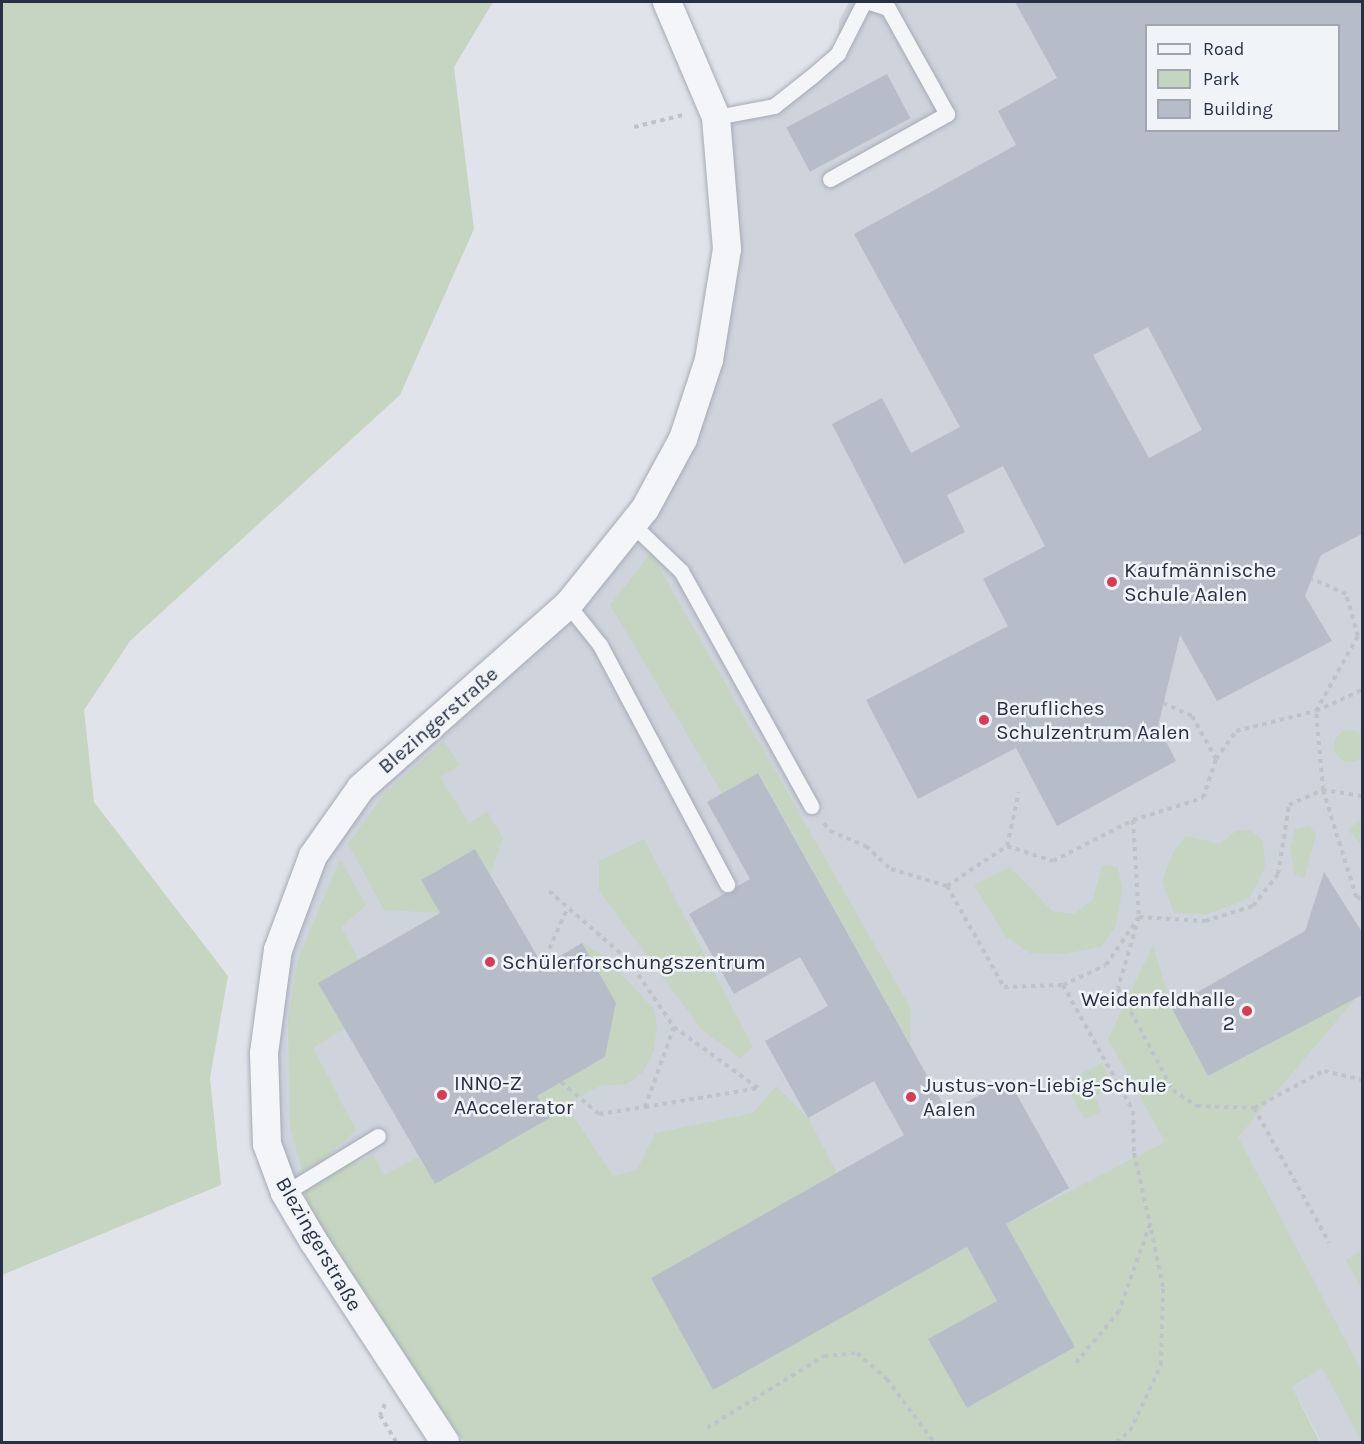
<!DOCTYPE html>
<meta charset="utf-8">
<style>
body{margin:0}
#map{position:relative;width:1364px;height:1444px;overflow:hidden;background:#e0e4ea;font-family:Karla,sans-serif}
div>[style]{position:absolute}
.built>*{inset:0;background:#ced3dc}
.green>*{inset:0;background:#c6d5c1}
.round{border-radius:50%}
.building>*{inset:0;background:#b7bdc8;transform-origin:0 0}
.path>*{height:4px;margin-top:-2px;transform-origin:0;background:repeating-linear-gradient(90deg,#bec2c9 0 4.5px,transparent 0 9px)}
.roads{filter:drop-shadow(0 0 2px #a5abb5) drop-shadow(0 0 2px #a5abb5)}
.lane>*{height:15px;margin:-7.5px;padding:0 7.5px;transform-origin:7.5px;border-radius:7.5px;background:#f3f5f8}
.street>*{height:28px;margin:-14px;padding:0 14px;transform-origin:14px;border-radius:14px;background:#f3f5f8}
.dots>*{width:16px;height:16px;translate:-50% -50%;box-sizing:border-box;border:3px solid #f0f3f7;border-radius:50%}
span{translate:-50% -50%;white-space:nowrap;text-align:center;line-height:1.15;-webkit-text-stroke:5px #f0f3f7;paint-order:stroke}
.poi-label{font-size:21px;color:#273143}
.left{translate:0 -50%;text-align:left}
.right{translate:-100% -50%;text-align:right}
.street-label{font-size:21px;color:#273143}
.frame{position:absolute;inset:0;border:3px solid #273143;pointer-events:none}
.legend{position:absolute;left:1145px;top:24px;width:195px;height:108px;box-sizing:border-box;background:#f0f3f7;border:2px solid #a0a5af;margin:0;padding:8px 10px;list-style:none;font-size:18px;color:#273143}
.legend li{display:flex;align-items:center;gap:12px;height:30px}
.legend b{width:30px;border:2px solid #a0a5af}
</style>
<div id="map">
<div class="built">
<div style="clip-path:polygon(evenodd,849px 2px,1362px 2px,1362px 1442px,1321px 1442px,1292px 1386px,1200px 1442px,464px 1442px,302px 1186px,267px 1144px,264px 1053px,313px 856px,421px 734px,645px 509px,724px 272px,715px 121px,774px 106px,838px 53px,839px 21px,849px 2px,1146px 26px,1338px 26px,1338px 130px,1146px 130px,1146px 26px)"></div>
</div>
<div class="green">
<div style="clip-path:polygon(2px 2px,493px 2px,454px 67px,474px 229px,400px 395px,130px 641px,84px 710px,94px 802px,228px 976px,210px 1078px,221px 1185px,2px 1275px)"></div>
<div style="clip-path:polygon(651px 553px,911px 1009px,910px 1044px,759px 773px,722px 793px,610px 605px)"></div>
<div class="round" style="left:1334px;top:730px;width:32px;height:32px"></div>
<div style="clip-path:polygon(444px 741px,459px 765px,440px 777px,469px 823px,487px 812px,503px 838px,490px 875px,422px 880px,440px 913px,384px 910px,348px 844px,384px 794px)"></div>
<div style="clip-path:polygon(1362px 818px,1362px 845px,1348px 830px)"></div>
<div style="clip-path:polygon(1310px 826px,1316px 836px,1304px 878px,1295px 875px,1290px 849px,1295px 829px)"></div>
<div style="clip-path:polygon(1250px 830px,1263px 841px,1265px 867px,1250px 898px,1207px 914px,1174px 913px,1162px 882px,1173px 852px,1186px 836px,1220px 844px,1236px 831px)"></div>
<div style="clip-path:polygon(644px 839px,753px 1047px,740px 1058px,702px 1030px,599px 891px,599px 861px)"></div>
<div style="clip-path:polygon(340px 859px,366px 905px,341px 927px,359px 960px,345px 1028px,313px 1048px,356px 1130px,304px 1177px,290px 1127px,288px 1019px,298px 959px)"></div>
<div style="clip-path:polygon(1102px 865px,1118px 867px,1122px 890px,1116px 926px,1101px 947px,1062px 954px,1030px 953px,1006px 937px,974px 885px,1010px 867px,1052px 911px,1074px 914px,1093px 899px)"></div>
<div style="clip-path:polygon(582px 943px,603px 955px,654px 1009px,657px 1025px,654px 1051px,643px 1072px,627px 1084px,600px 1086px,566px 1105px,613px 1176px,637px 1170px,655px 1133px,753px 1113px,776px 1086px,808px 1118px,837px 1173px,651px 1278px,713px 1389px,967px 1247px,997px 1301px,967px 1408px,1075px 1347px,1006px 1224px,1165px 1142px,1108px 1039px,1153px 945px,1171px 1007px,1208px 1076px,1356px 998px,1238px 1137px,1362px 1372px,1362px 1442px,1322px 1368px,1292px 1386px,1320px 1442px,464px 1442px,321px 1240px,302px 1186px,350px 1153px,358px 1164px,373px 1155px,384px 1175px,418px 1157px,435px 1184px,549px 1118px,537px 1096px,605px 1057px,616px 1003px)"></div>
<div style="clip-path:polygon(1102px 1063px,1114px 1087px,1094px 1097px,1102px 1111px,1084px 1119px,1065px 1082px)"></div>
<div style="clip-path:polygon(1362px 1251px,1362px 1289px,1346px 1260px)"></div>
</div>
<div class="building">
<div style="clip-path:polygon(evenodd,1015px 2px,1362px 2px,1362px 534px,1321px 555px,1305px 596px,1332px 641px,1217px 701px,1180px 635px,1158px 726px,1176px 761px,1057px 826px,1016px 748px,918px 799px,866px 700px,1008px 626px,983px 579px,1045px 546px,1003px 466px,947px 495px,965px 532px,904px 564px,832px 424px,882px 398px,911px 453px,960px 427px,854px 234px,1016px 145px,998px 111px,1057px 78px,1015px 2px,1146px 26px,1338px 26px,1338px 130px,1146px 130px,1146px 26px,1015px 2px,1148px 327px,1202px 430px,1149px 458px,1093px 355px,1148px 327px)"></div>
<div style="left:887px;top:74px;width:50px;height:114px;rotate:62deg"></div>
<div style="clip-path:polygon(758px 773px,948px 1113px,1008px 1079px,1069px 1188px,1006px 1224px,1075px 1347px,967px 1408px,928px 1339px,997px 1301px,967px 1247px,713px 1390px,651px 1278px,904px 1135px,874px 1081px,808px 1118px,765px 1041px,828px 1006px,800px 957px,734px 994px,689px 914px,750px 879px,707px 802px)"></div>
<div style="clip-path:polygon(475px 849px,543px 966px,582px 943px,616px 1003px,605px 1057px,537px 1096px,550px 1118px,435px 1184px,318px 983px,440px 913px,421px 880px)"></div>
<div style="clip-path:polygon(1324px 872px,1362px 932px,1362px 995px,1208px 1076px,1171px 1007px,1305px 931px)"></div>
</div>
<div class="path">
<div style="left:634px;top:127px;width:50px;rotate:-13.8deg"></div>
<div style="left:1163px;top:703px;width:32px;rotate:24deg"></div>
<div style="left:1192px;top:716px;width:49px;rotate:60.8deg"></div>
<div style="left:1362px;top:796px;width:39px;rotate:-171deg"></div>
<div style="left:1323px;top:790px;width:114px;rotate:72.7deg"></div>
<div style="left:1357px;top:899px;width:6px;rotate:-31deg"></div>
<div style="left:1133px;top:820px;width:97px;rotate:86.5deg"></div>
<div style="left:1139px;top:917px;width:74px;rotate:106.5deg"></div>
<div style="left:1118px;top:988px;width:116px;rotate:61.7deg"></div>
<div style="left:1173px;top:1090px;width:29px;rotate:34deg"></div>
<div style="left:1197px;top:1106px;width:57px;rotate:2deg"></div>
<div style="left:1254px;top:1108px;width:79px;rotate:-27.9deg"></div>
<div style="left:1324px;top:1071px;width:39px;rotate:13deg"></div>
<div style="left:824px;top:823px;width:10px;rotate:53deg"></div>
<div style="left:830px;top:831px;width:39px;rotate:23deg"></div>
<div style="left:866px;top:846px;width:34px;rotate:43deg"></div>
<div style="left:891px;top:869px;width:59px;rotate:16.9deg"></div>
<div style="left:947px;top:886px;width:72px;rotate:-33.7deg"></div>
<div style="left:1007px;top:846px;width:55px;rotate:-77.5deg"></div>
<div style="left:1007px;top:846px;width:48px;rotate:18.1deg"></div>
<div style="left:1053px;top:861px;width:90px;rotate:-27.1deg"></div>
<div style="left:1133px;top:820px;width:73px;rotate:-17.4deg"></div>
<div style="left:1203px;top:798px;width:41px;rotate:-71.6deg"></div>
<div style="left:1216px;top:759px;width:34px;rotate:-54deg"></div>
<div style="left:1236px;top:731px;width:82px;rotate:-14deg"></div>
<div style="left:1316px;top:711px;width:86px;rotate:-60.8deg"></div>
<div style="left:1358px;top:636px;width:44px;rotate:-105.9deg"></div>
<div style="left:1346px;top:594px;width:37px;rotate:-156deg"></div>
<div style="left:947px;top:886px;width:116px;rotate:60.6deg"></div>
<div style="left:1004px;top:987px;width:59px;rotate:-1.9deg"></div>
<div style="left:1063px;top:985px;width:47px;rotate:-24.9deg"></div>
<div style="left:1106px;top:965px;width:58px;rotate:-55.5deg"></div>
<div style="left:1139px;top:917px;width:66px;rotate:3.5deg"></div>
<div style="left:1205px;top:921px;width:50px;rotate:-17.4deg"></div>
<div style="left:1253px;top:906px;width:41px;rotate:-52deg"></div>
<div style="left:1278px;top:874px;width:70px;rotate:-80.9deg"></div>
<div style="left:1289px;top:805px;width:37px;rotate:-24deg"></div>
<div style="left:1323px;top:790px;width:79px;rotate:-95.1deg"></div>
<div style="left:1316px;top:711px;width:51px;rotate:-24.5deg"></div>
<div style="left:549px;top:891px;width:105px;rotate:41.1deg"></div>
<div style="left:628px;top:960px;width:81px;rotate:55.5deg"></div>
<div style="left:674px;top:1027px;width:85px;rotate:109.9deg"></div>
<div style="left:645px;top:1107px;width:116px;rotate:-9.5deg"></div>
<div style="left:542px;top:965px;width:61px;rotate:-65.9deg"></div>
<div style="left:1063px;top:985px;width:144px;rotate:60.9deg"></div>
<div style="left:1133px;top:1111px;width:42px;rotate:88.6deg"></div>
<div style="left:1134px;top:1153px;width:73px;rotate:77.3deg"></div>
<div style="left:1150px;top:1224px;width:92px;rotate:109.6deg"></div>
<div style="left:1119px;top:1311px;width:67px;rotate:129.6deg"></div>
<div style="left:674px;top:1027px;width:104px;rotate:36deg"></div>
<div style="left:561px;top:1082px;width:50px;rotate:40.1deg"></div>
<div style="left:599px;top:1114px;width:47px;rotate:-8.7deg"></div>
<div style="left:1254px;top:1108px;width:154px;rotate:60.8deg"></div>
<div style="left:385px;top:1404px;width:12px;rotate:114deg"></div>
<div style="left:380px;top:1415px;width:31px;rotate:59deg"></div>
<div style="left:707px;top:1428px;width:137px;rotate:-31.6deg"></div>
<div style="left:824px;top:1356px;width:33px;rotate:-5deg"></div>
<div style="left:857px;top:1353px;width:40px;rotate:41deg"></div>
<div style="left:887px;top:1379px;width:79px;rotate:53.3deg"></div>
<div style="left:1116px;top:1442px;width:18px;rotate:-38deg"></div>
<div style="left:1130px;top:1431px;width:73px;rotate:-64.8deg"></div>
<div style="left:1161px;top:1365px;width:78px;rotate:-88.5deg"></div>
<div style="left:1163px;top:1287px;width:64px;rotate:-101.7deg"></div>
</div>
<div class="roads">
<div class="lane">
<div style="left:716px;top:117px;width:59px;rotate:-10.7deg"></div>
<div style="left:774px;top:106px;width:48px;rotate:-38.3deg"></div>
<div style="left:812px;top:76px;width:35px;rotate:-41deg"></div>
<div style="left:838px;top:53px;width:57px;rotate:-63deg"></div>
<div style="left:830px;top:179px;width:134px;rotate:-29.1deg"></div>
<div style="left:947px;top:114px;width:121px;rotate:-119.1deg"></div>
<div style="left:888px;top:8px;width:20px;rotate:-162deg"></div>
<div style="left:632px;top:524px;width:68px;rotate:43.8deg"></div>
<div style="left:681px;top:571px;width:269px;rotate:61deg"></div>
<div style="left:568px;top:605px;width:51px;rotate:51.3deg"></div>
<div style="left:600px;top:645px;width:271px;rotate:62deg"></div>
<div style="left:285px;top:1193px;width:109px;rotate:-31.5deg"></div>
</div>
<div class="street">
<div style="left:445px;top:1442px;width:239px;rotate:-123.2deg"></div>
<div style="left:314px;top:1242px;width:57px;rotate:-120.6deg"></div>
<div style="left:285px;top:1193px;width:52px;rotate:-110.2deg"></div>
<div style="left:267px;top:1144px;width:91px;rotate:-91.9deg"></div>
<div style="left:264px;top:1053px;width:104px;rotate:-82.3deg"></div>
<div style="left:278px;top:950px;width:100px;rotate:-69.6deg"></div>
<div style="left:313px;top:856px;width:83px;rotate:-54.8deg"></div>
<div style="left:361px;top:788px;width:276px;rotate:-41.5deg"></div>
<div style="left:568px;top:605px;width:123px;rotate:-51.3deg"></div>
<div style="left:645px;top:509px;width:80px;rotate:-61.5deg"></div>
<div style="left:683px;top:439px;width:83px;rotate:-71.8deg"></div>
<div style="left:709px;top:360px;width:112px;rotate:-80.8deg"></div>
<div style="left:727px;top:249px;width:132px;rotate:-94.8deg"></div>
<div style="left:716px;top:117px;width:125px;rotate:-113.1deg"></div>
</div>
</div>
<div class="dots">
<div style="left:1112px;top:582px;background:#d83c54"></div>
<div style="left:984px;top:720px;background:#d83c54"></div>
<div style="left:490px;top:962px;background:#d83c54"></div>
<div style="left:1247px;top:1011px;background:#d83c54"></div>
<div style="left:442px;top:1095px;background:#d83c54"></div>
<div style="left:911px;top:1097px;background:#d83c54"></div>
</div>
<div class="poi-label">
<span class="left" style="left:1124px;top:582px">Kaufmännische<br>Schule Aalen</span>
<span class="left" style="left:996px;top:720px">Berufliches<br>Schulzentrum Aalen</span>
<span class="left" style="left:502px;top:962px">Schülerforschungszentrum</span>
<span class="right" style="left:1235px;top:1011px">Weidenfeldhalle<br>2</span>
<span class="left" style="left:454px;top:1095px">INNO-Z<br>AAccelerator</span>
<span class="left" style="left:923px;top:1097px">Justus-von-Liebig-Schule<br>Aalen</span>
</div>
<div class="street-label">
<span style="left:438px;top:720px;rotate:-41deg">Blezingerstraße</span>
<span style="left:319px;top:1244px;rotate:60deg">Blezingerstraße</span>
</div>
<div class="frame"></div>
<ul class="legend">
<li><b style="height:8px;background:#f3f5f8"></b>Road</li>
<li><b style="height:16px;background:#c6d5c1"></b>Park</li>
<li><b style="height:16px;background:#b7bdc8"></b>Building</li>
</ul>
</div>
